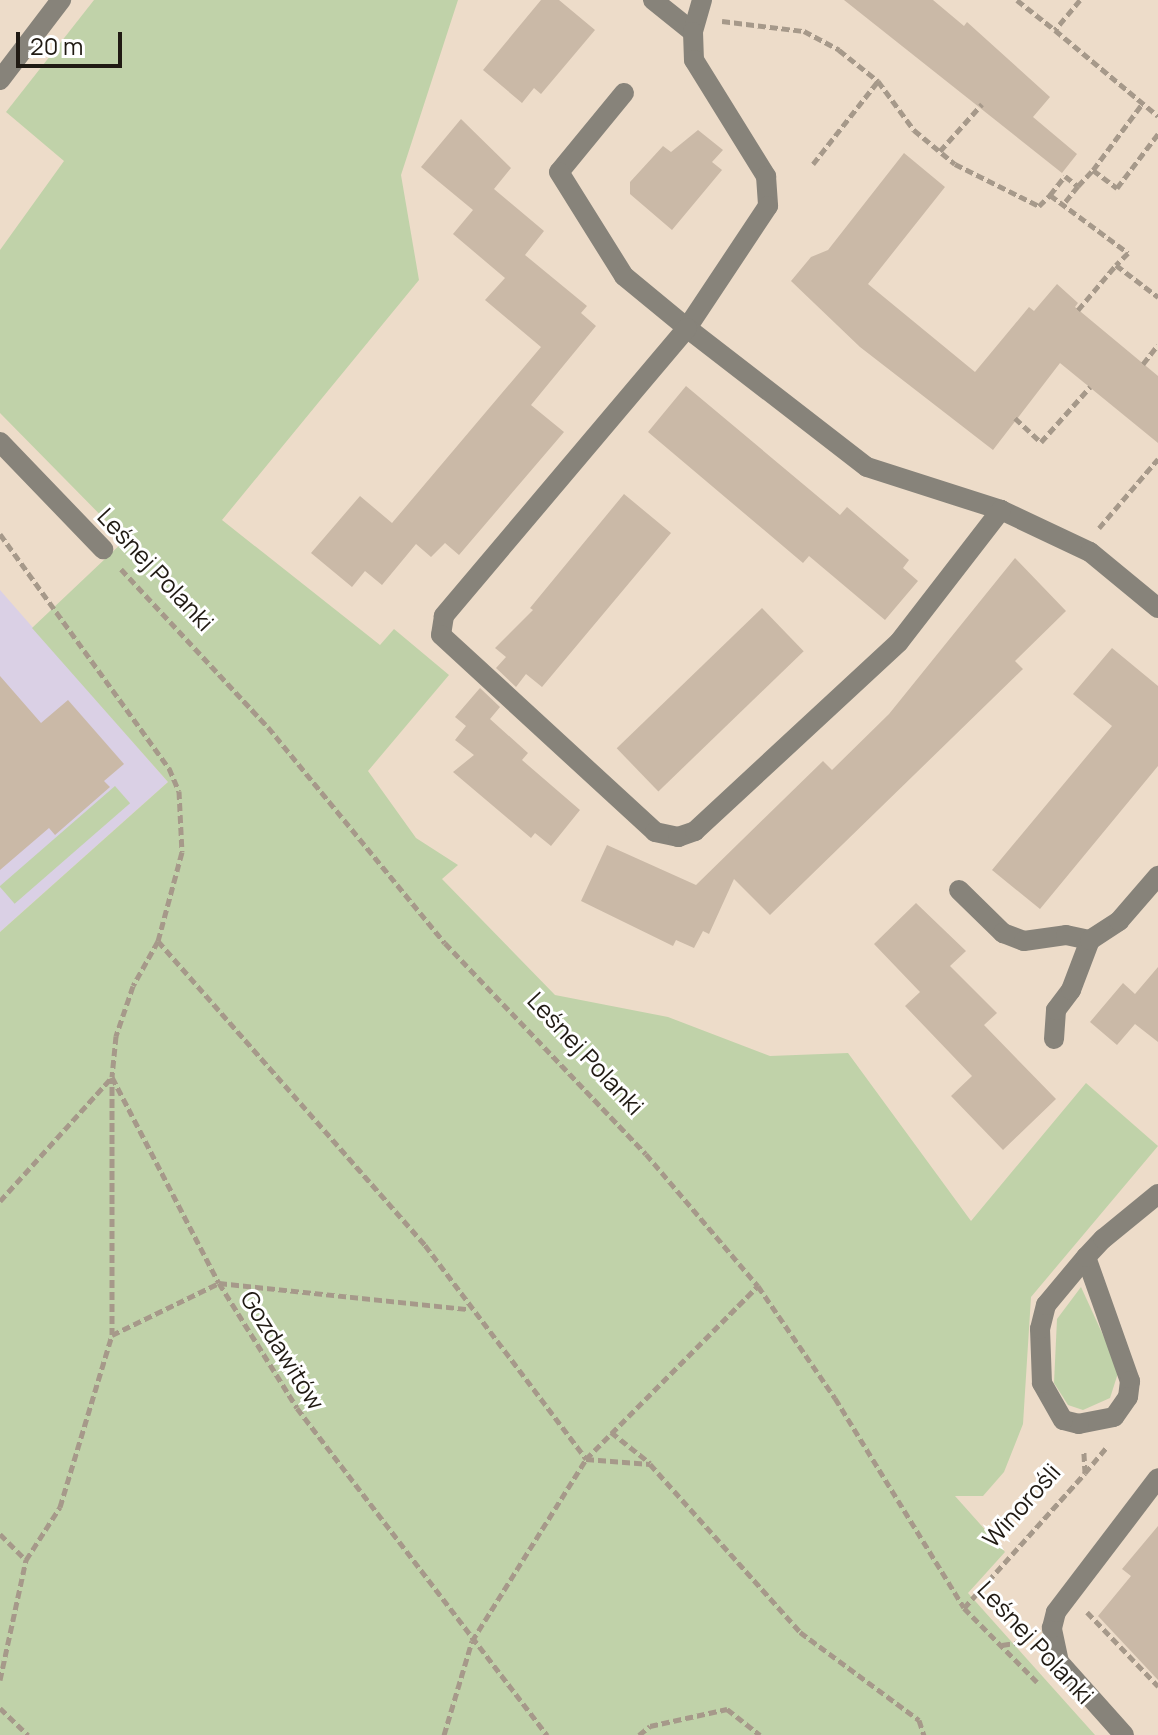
<!DOCTYPE html>
<meta charset="utf-8">
<style>
body{margin:0}
#map{position:relative;width:1158px;height:1735px;overflow:hidden;background:#eddcc9;font-family:Manrope,sans-serif}
div>[style]{position:absolute}
.education>*{inset:0;background:#dad0e5}
.green>*{inset:0;background:#c0d2a9;transform-origin:0 0}
.building>*{inset:0;background:#cab9a7;transform-origin:0 0}
.path>*{height:5px;margin-top:-2.5px;transform-origin:0;background:repeating-linear-gradient(90deg,#a6998a 0 8px,transparent 0 12px)}
.minor>*{height:20px;margin:-10px;padding:0 10px;transform-origin:10px;border-radius:10px;background:#87837a}
span{translate:-50% -50%;white-space:nowrap;text-align:center;line-height:1.15;-webkit-text-stroke:6px #fff;paint-order:stroke}
.street-label{font-size:24px;color:#201a13}
.scale{position:absolute;left:16px;top:32px;width:106px;height:36px;box-sizing:border-box;border:4px solid #201a13;border-top:0;padding-left:10px;font-size:24px;line-height:28px;white-space:nowrap;color:#201a13;-webkit-text-stroke:6px #fff;paint-order:stroke}
</style>
<div id="map">
<div class="education">
<div style="clip-path:polygon(0 590px,168px 782px,0 932px)"></div>
</div>
<div class="green">
<div style="clip-path:polygon(94px 0,458px 0,401px 175px,419px 280px,222px 520px,380px 645px,394px 629px,449px 675px,368px 771px,416px 838px,458px 865px,442px 879px,555px 995px,668px 1017px,770px 1056px,848px 1053px,971px 1221px,1086px 1083px,1158px 1146px,1031px 1297px,1023px 1424px,1004px 1472px,983px 1496px,955px 1496px,1005px 1552px,968px 1593px,1095px 1735px,0 1735px,0 932px,168px 782px,32px 628px,125px 540px,0 413px,0 250px,64px 161px,6px 112px)"></div>
<div style="left:115px;top:786px;width:23px;height:153px;rotate:49deg"></div>
<div style="clip-path:polygon(1081px 1287px,1119px 1370px,1110px 1398px,1083px 1410px,1068px 1405px,1054px 1383px,1057px 1319px)"></div>
</div>
<div class="building">
<div style="clip-path:polygon(541px 0,559px 0,595px 30px,541px 94px,534px 88px,522px 103px,483px 70px)"></div>
<div style="clip-path:polygon(844px 0,933px 0,964px 26px,967px 22px,1050px 97px,1033px 117px,1077px 154px,1062px 173px)"></div>
<div style="clip-path:polygon(461px 119px,511px 168px,494px 189px,544px 231px,525px 255px,587px 306px,581px 313px,596px 326px,531px 405px,564px 432px,459px 555px,445px 543px,431px 557px,416px 544px,382px 585px,365px 571px,352px 587px,311px 553px,360px 496px,392px 523px,541px 347px,485px 300px,505px 278px,453px 234px,473px 210px,421px 167px)"></div>
<div style="clip-path:polygon(698px 130px,723px 150px,712px 162px,722px 170px,672px 230px,630px 194px,630px 182px,663px 146px,671px 152px)"></div>
<div style="clip-path:polygon(904px 153px,945px 187px,868px 284px,975px 372px,1029px 307px,1034px 311px,1057px 284px,1078px 303px,1075px 307px,1158px 376px,1158px 443px,1060px 363px,993px 450px,860px 347px,791px 281px,811px 257px,828px 250px)"></div>
<div style="clip-path:polygon(686px 386px,840px 515px,847px 507px,909px 560px,903px 568px,918px 581px,885px 620px,809px 556px,803px 563px,648px 432px)"></div>
<div style="clip-path:polygon(624px 494px,671px 533px,542px 687px,526px 674px,516px 687px,496px 668px,506px 657px,495px 648px,533px 610px,530px 608px)"></div>
<div style="clip-path:polygon(1015px 558px,1066px 611px,1015px 661px,1023px 669px,770px 915px,734px 879px,709px 934px,703px 931px,694px 948px,676px 940px,673px 946px,581px 901px,607px 845px,696px 885px,823px 761px,832px 770px,889px 714px)"></div>
<div style="left:762px;top:608px;width:60px;height:202px;rotate:46deg"></div>
<div style="clip-path:polygon(1112px 648px,1158px 686px,1158px 766px,1040px 909px,992px 870px,1112px 726px,1073px 694px)"></div>
<div style="clip-path:polygon(0 676px,41px 723px,68px 700px,124px 764px,104px 781px,110px 787px,55px 835px,49px 828px,0 870px)"></div>
<div style="clip-path:polygon(480px 688px,500px 707px,490px 719px,528px 753px,522px 760px,580px 810px,551px 846px,535px 833px,531px 838px,453px 772px,474px 755px,455px 740px,466px 726px,455px 717px)"></div>
<div style="clip-path:polygon(916px 903px,966px 951px,950px 966px,997px 1013px,984px 1025px,1056px 1099px,1003px 1150px,951px 1096px,972px 1076px,905px 1006px,920px 992px,874px 944px)"></div>
<div style="clip-path:polygon(1158px 967px,1158px 1042px,1135px 1024px,1117px 1045px,1090px 1022px,1123px 983px,1135px 994px)"></div>
<div style="clip-path:polygon(1158px 1526px,1158px 1680px,1098px 1616px,1131px 1576px,1122px 1569px)"></div>
</div>
<div class="path">
<div style="left:1017px;top:0;width:48px;rotate:38.3deg"></div>
<div style="left:1080px;top:0;width:39px;rotate:130deg"></div>
<div style="left:1055px;top:30px;width:134px;rotate:39.9deg"></div>
<div style="left:722px;top:21px;width:83px;rotate:7deg"></div>
<div style="left:804px;top:31px;width:40px;rotate:28deg"></div>
<div style="left:839px;top:50px;width:50px;rotate:38.5deg"></div>
<div style="left:878px;top:81px;width:61px;rotate:53.7deg"></div>
<div style="left:914px;top:130px;width:53px;rotate:39.7deg"></div>
<div style="left:955px;top:164px;width:94px;rotate:26.6deg"></div>
<div style="left:1039px;top:206px;width:16px;rotate:-45deg"></div>
<div style="left:1050px;top:195px;width:97px;rotate:36.6deg"></div>
<div style="left:1128px;top:253px;width:17px;rotate:135deg"></div>
<div style="left:1116px;top:265px;width:53px;rotate:37.3deg"></div>
<div style="left:940px;top:151px;width:63px;rotate:-48.2deg"></div>
<div style="left:813px;top:164px;width:105px;rotate:-51.9deg"></div>
<div style="left:1093px;top:170px;width:82px;rotate:-53.4deg"></div>
<div style="left:1078px;top:186px;width:22px;rotate:-47deg"></div>
<div style="left:1093px;top:170px;width:30px;rotate:37deg"></div>
<div style="left:1117px;top:188px;width:68px;rotate:-52.8deg"></div>
<div style="left:1050px;top:195px;width:24px;rotate:-52deg"></div>
<div style="left:1065px;top:176px;width:16px;rotate:38deg"></div>
<div style="left:1078px;top:186px;width:26px;rotate:129deg"></div>
<div style="left:1078px;top:310px;width:59px;rotate:-49.8deg"></div>
<div style="left:1143px;top:364px;width:24px;rotate:-52deg"></div>
<div style="left:1015px;top:418px;width:35px;rotate:43deg"></div>
<div style="left:1041px;top:442px;width:74px;rotate:-48.3deg"></div>
<div style="left:1099px;top:528px;width:91px;rotate:-49.5deg"></div>
<div style="left:0;top:534px;width:289px;rotate:54.2deg"></div>
<div style="left:169px;top:768px;width:25px;rotate:67deg"></div>
<div style="left:179px;top:791px;width:61px;rotate:87.2deg"></div>
<div style="left:182px;top:852px;width:92px;rotate:105.1deg"></div>
<div style="left:158px;top:941px;width:51px;rotate:119.1deg"></div>
<div style="left:133px;top:986px;width:53px;rotate:108.8deg"></div>
<div style="left:116px;top:1036px;width:41px;rotate:95.6deg"></div>
<div style="left:112px;top:1077px;width:232px;rotate:62.6deg"></div>
<div style="left:219px;top:1283px;width:147px;rotate:58deg"></div>
<div style="left:297px;top:1408px;width:412px;rotate:52.6deg"></div>
<div style="left:121px;top:569px;width:216px;rotate:47.1deg"></div>
<div style="left:268px;top:727px;width:279px;rotate:50.7deg"></div>
<div style="left:445px;top:943px;width:291px;rotate:46.4deg"></div>
<div style="left:646px;top:1154px;width:173px;rotate:49.7deg"></div>
<div style="left:758px;top:1286px;width:136px;rotate:55.5deg"></div>
<div style="left:835px;top:1398px;width:246px;rotate:58.4deg"></div>
<div style="left:964px;top:1608px;width:104px;rotate:45.4deg"></div>
<div style="left:158px;top:941px;width:405px;rotate:48.7deg"></div>
<div style="left:425px;top:1245px;width:268px;rotate:53deg"></div>
<div style="left:586px;top:1459px;width:64px;rotate:4.5deg"></div>
<div style="left:650px;top:1464px;width:225px;rotate:48.2deg"></div>
<div style="left:800px;top:1632px;width:148px;rotate:36.5deg"></div>
<div style="left:919px;top:1720px;width:16px;rotate:72deg"></div>
<div style="left:0;top:1201px;width:166px;rotate:-47.9deg"></div>
<div style="left:112px;top:1335px;width:119px;rotate:-25.9deg"></div>
<div style="left:219px;top:1283px;width:250px;rotate:6deg"></div>
<div style="left:611px;top:1432px;width:50px;rotate:38.5deg"></div>
<div style="left:1085px;top:1473px;width:35px;rotate:-50deg"></div>
<div style="left:0;top:1534px;width:37px;rotate:45deg"></div>
<div style="left:964px;top:1608px;width:181px;rotate:-48.1deg"></div>
<div style="left:1085px;top:1473px;width:22px;rotate:-93deg"></div>
<div style="left:1087px;top:1612px;width:103px;rotate:46.2deg"></div>
<div style="left:1002px;top:1645px;width:26px;rotate:-9deg"></div>
<div style="left:0;top:1680px;width:123px;rotate:-77.8deg"></div>
<div style="left:26px;top:1560px;width:63px;rotate:-57.3deg"></div>
<div style="left:60px;top:1507px;width:180px;rotate:-73.2deg"></div>
<div style="left:112px;top:1335px;width:257px;rotate:-90deg"></div>
<div style="left:0;top:1708px;width:39px;rotate:44deg"></div>
<div style="left:444px;top:1735px;width:98px;rotate:-73.4deg"></div>
<div style="left:472px;top:1641px;width:215px;rotate:-57.9deg"></div>
<div style="left:586px;top:1459px;width:244px;rotate:-45.2deg"></div>
<div style="left:639px;top:1735px;width:14px;rotate:-39deg"></div>
<div style="left:650px;top:1726px;width:79px;rotate:-12.4deg"></div>
<div style="left:727px;top:1709px;width:42px;rotate:38.2deg"></div>
</div>
<div class="minor">
<div style="left:653px;top:0;width:51px;rotate:38.7deg"></div>
<div style="left:702px;top:0;width:33px;rotate:106deg"></div>
<div style="left:693px;top:32px;width:28px;rotate:88deg"></div>
<div style="left:694px;top:60px;width:137px;rotate:58.2deg"></div>
<div style="left:766px;top:176px;width:30px;rotate:86deg"></div>
<div style="left:768px;top:206px;width:146px;rotate:123.6deg"></div>
<div style="left:687px;top:328px;width:227px;rotate:37.7deg"></div>
<div style="left:867px;top:467px;width:141px;rotate:17.8deg"></div>
<div style="left:1001px;top:510px;width:98px;rotate:25.3deg"></div>
<div style="left:1090px;top:552px;width:88px;rotate:39.5deg"></div>
<div style="left:0;top:80px;width:101px;rotate:-52.7deg"></div>
<div style="left:624px;top:93px;width:102px;rotate:129.4deg"></div>
<div style="left:559px;top:172px;width:123px;rotate:58deg"></div>
<div style="left:624px;top:276px;width:82px;rotate:39.5deg"></div>
<div style="left:687px;top:328px;width:377px;rotate:130.2deg"></div>
<div style="left:444px;top:616px;width:19px;rotate:99deg"></div>
<div style="left:441px;top:635px;width:291px;rotate:42.6deg"></div>
<div style="left:655px;top:832px;width:24px;rotate:12deg"></div>
<div style="left:678px;top:837px;width:18px;rotate:-19deg"></div>
<div style="left:695px;top:831px;width:278px;rotate:-42.8deg"></div>
<div style="left:899px;top:642px;width:167px;rotate:-52.3deg"></div>
<div style="left:0;top:442px;width:149px;rotate:46.1deg"></div>
<div style="left:959px;top:890px;width:62px;rotate:44.3deg"></div>
<div style="left:1003px;top:933px;width:22px;rotate:21deg"></div>
<div style="left:1024px;top:941px;width:42px;rotate:-8.1deg"></div>
<div style="left:1066px;top:935px;width:25px;rotate:12deg"></div>
<div style="left:1054px;top:1039px;width:29px;rotate:-86deg"></div>
<div style="left:1056px;top:1010px;width:25px;rotate:-53deg"></div>
<div style="left:1071px;top:990px;width:53px;rotate:-69.2deg"></div>
<div style="left:1090px;top:940px;width:35px;rotate:-33deg"></div>
<div style="left:1119px;top:921px;width:60px;rotate:-49.1deg"></div>
<div style="left:1086px;top:1257px;width:132px;rotate:70.5deg"></div>
<div style="left:1130px;top:1381px;width:16px;rotate:97deg"></div>
<div style="left:1128px;top:1397px;width:24px;rotate:125deg"></div>
<div style="left:1114px;top:1417px;width:36px;rotate:169deg"></div>
<div style="left:1079px;top:1424px;width:16px;rotate:-166deg"></div>
<div style="left:1063px;top:1420px;width:43px;rotate:-119.6deg"></div>
<div style="left:1042px;top:1383px;width:54px;rotate:-92.1deg"></div>
<div style="left:1040px;top:1329px;width:25px;rotate:-76deg"></div>
<div style="left:1046px;top:1305px;width:62px;rotate:-50.2deg"></div>
<div style="left:1086px;top:1257px;width:25px;rotate:-47deg"></div>
<div style="left:1103px;top:1239px;width:71px;rotate:-39.3deg"></div>
<div style="left:1124px;top:1735px;width:98px;rotate:-131.7deg"></div>
<div style="left:1059px;top:1662px;width:35px;rotate:-102deg"></div>
<div style="left:1052px;top:1628px;width:16px;rotate:-76deg"></div>
<div style="left:1056px;top:1612px;width:168px;rotate:-52.7deg"></div>
</div>
<div class="street-label">
<span style="left:156px;top:569px;rotate:47deg">Leśnej Polanki</span>
<span style="left:586px;top:1053px;rotate:47deg">Leśnej Polanki</span>
<span style="left:283px;top:1350px;rotate:58deg">Gozdawitów</span>
<span style="left:1021px;top:1505px;rotate:-48deg">Winorośli</span>
<span style="left:1036px;top:1642px;rotate:47deg">Leśnej Polanki</span>
</div>
<div class="scale">20 m</div>
</div>
